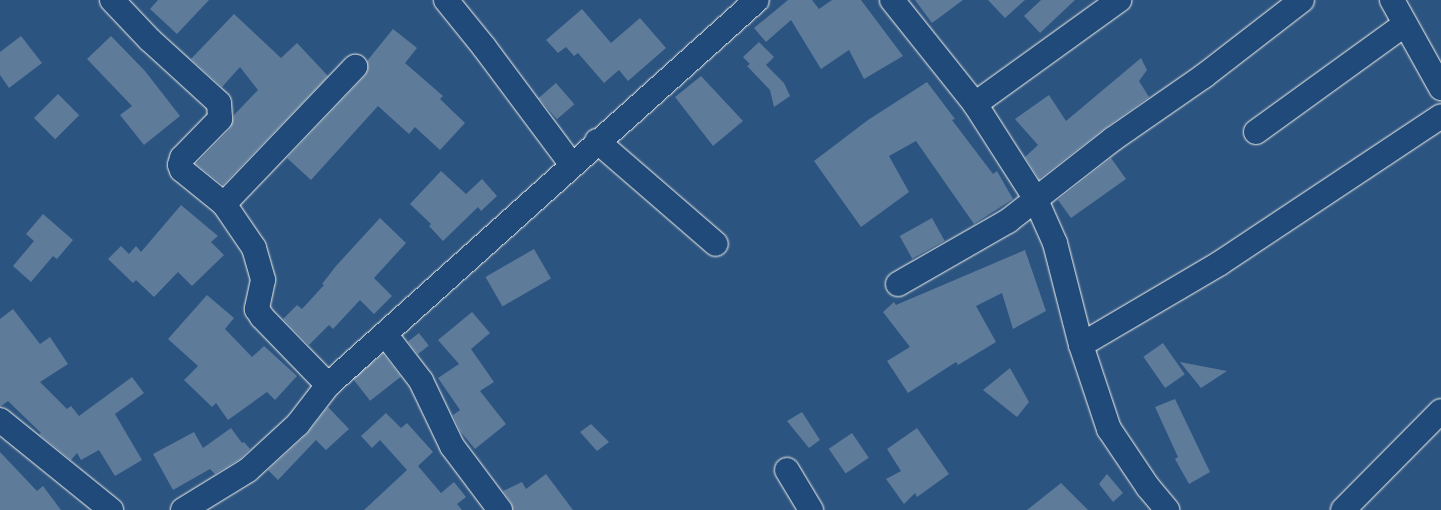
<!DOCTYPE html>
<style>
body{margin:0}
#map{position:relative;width:1441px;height:510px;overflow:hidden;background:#2c5481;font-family:"Indie Flower",sans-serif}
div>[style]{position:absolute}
.building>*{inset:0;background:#5e7b9a;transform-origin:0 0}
.roads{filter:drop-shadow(0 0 1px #f4f1e8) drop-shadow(0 0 1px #f4f1e8)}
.minor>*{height:24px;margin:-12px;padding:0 12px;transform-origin:12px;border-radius:12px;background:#1f4a7a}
span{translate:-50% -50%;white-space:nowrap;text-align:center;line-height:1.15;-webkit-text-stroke:4.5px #1f4a7a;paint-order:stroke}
</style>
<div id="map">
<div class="building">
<div style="clip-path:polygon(158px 0,209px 0,177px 34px,150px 9px)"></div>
<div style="clip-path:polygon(788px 0,812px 0,819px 9px,832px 0,861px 0,903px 56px,864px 79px,849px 50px,821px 69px,791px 20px,766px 42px,754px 28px)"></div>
<div style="clip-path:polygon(915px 0,963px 0,932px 23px)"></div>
<div style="clip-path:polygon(988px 0,1025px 0,1005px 18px)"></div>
<div style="clip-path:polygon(1041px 0,1075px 0,1040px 33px,1024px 16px)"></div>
<div style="clip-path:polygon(582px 9px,611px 43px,640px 18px,666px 48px,628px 81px,619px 70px,604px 83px,578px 53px,574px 56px,566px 47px,558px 53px,546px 40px)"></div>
<div style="clip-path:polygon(234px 14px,281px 58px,297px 43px,328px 76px,223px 185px,196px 164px,230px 129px,234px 115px,258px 90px,240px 67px,222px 87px,191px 59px)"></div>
<div style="clip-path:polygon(393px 29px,417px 48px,405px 63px,443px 96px,440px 99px,465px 123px,440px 150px,415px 127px,409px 134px,378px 106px,311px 180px,287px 158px,365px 76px,368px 70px,367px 61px)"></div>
<div style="clip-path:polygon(21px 36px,42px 63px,9px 88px,0 75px,0 52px)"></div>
<div style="clip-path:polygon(111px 36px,145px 71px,180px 116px,144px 145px,120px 115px,132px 106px,87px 59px)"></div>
<div style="clip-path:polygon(759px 42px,774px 57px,766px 65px,784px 83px,790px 96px,774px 107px,770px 90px,747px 66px,750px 64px,743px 57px)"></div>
<div style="clip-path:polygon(1141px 58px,1147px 70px,1139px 81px,1149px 97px,1105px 128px,1039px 179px,1025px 157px,1038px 145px,1015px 119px,1049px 95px,1066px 121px)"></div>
<div style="clip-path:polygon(701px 76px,743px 121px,713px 146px,675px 97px)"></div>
<div style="clip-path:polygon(927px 82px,955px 119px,952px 120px,993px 174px,997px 171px,1013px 199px,974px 224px,916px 141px,889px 156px,909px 192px,861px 227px,814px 161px,868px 120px)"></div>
<div style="left:556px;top:83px;width:28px;height:23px;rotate:49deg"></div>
<div style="left:58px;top:94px;width:30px;height:34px;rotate:45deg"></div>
<div style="clip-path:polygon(1111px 158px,1126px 179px,1071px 218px,1058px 200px)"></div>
<div style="clip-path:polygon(441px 171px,466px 194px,482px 179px,497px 196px,481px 211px,478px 207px,443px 241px,429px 226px,431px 224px,410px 204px)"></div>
<div style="clip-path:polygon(181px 205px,218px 236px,211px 242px,224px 255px,192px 286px,178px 272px,154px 297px,136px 280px,133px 283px,108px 259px,121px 246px,129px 254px,136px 246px,141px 252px)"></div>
<div style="clip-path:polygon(43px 214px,73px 240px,57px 259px,53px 256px,31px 282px,13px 266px,34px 241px,26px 234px)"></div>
<div style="clip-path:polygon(380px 218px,406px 243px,374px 278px,392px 296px,374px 314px,360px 300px,333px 329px,329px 325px,309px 345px,283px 319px,297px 305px,302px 309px,324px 285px,322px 284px,336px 266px)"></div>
<div style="left:932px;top:218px;width:26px;height:37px;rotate:61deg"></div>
<div style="left:534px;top:249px;width:34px;height:56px;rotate:60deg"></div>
<div style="clip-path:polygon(1025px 250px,1046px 311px,1013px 329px,1002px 293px,976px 306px,996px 342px,958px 365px,956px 362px,908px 393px,887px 361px,910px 347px,883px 312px,894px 302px,896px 305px)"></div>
<div style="clip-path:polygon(207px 295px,234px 318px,225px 329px,252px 357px,264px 346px,297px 376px,275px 400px,267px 392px,228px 420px,216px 403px,212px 407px,184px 380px,198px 366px,168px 339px)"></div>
<div style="clip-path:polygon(13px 309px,40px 344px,50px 337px,68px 364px,40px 382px,67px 409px,71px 406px,79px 416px,132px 377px,144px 393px,115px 414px,142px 460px,115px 476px,99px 450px,81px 460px,77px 453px,71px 460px,39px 434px,41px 433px,8px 401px,0 407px,0 319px)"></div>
<div style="clip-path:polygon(472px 312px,490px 333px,471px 349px,494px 382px,480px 391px,506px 424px,475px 449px,460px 431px,453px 415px,460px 410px,438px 378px,459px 364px,438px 340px)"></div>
<div style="left:419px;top:333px;width:16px;height:14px;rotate:52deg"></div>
<div style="left:1163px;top:343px;width:38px;height:24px;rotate:55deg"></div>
<div style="left:383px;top:354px;width:29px;height:39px;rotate:52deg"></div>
<div style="clip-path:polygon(1180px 362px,1227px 371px,1201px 388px)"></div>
<div style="clip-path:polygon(1010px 368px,1029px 402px,1017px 417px,983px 390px)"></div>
<div style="clip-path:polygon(1175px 399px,1210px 472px,1189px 484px,1175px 459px,1178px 457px,1155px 407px)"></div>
<div style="clip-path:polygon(328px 407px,349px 429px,326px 450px,316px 440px,278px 480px,268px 470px,307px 434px)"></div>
<div style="clip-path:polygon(802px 412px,820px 440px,809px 448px,787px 421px)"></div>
<div style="clip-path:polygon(386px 413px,401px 428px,407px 423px,433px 452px,418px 466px,441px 493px,454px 482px,466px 497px,457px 504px,462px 510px,364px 510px,407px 470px,380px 440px,372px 448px,361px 436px)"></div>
<div style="clip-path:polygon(591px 424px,609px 442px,597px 451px,580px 432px)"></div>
<div style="clip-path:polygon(231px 428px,242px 443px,244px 442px,250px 449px,240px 459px,215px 474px,210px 469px,173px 490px,153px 454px,194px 432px,203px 448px)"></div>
<div style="clip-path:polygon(917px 428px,949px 474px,917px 497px,915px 493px,904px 504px,886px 479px,901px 471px,887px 449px)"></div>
<div style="left:852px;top:433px;width:30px;height:28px;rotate:56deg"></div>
<div style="clip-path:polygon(0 452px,37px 491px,43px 486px,61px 510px,0 510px)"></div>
<div style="clip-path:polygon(546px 474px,573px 510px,513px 510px,511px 502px,503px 491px,522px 482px,526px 489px)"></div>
<div style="clip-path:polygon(1107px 474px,1123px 493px,1113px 502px,1099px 484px)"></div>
<div style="clip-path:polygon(1061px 483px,1088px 510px,1027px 510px)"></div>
</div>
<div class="roads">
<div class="minor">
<div style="left:112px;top:0;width:55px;rotate:46.5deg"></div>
<div style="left:150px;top:40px;width:93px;rotate:42.4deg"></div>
<div style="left:219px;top:103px;width:16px;rotate:86deg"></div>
<div style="left:220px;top:119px;width:54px;rotate:134.3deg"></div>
<div style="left:182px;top:158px;width:7px;rotate:106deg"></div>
<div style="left:180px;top:165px;width:5px;rotate:68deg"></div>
<div style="left:182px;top:170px;width:54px;rotate:39deg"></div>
<div style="left:224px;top:204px;width:53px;rotate:55.7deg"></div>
<div style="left:254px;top:248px;width:33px;rotate:74deg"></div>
<div style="left:263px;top:280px;width:30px;rotate:102deg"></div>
<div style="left:257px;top:309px;width:9px;rotate:58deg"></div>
<div style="left:262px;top:317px;width:95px;rotate:45.9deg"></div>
<div style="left:446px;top:0;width:60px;rotate:51deg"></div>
<div style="left:484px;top:47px;width:147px;rotate:53.3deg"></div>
<div style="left:892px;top:0;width:133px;rotate:51.4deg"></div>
<div style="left:975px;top:104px;width:112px;rotate:57.4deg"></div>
<div style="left:1035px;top:198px;width:49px;rotate:66deg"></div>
<div style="left:1055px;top:243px;width:105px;rotate:75.7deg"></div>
<div style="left:1081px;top:345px;width:89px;rotate:71.6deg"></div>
<div style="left:1109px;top:429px;width:70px;rotate:56.1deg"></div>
<div style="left:1148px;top:487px;width:30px;rotate:50deg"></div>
<div style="left:1392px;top:0;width:101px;rotate:60.9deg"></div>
<div style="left:975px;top:104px;width:178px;rotate:-35.8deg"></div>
<div style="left:1256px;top:132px;width:183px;rotate:-35.9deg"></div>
<div style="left:597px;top:141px;width:157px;rotate:40.9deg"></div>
<div style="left:224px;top:204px;width:190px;rotate:-46.3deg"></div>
<div style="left:898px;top:284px;width:127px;rotate:-29.8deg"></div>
<div style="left:1008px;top:221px;width:133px;rotate:-38deg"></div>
<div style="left:1113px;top:139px;width:111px;rotate:-34.7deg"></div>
<div style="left:1204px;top:76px;width:124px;rotate:-37.8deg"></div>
<div style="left:385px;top:334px;width:59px;rotate:52.5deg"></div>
<div style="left:421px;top:381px;width:72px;rotate:64.5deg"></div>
<div style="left:452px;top:446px;width:80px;rotate:53.1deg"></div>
<div style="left:1081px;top:345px;width:161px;rotate:-30.5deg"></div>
<div style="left:1220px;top:263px;width:265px;rotate:-33.6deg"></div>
<div style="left:0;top:420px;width:143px;rotate:39deg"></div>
<div style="left:787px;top:470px;width:47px;rotate:59deg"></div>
<div style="left:183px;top:510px;width:76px;rotate:-31.6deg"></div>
<div style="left:248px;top:470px;width:68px;rotate:-42.6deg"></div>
<div style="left:298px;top:424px;width:49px;rotate:-52.4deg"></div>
<div style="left:328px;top:385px;width:576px;rotate:-41.91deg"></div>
<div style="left:1343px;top:510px;width:139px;rotate:-45.3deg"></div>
</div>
</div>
</div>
